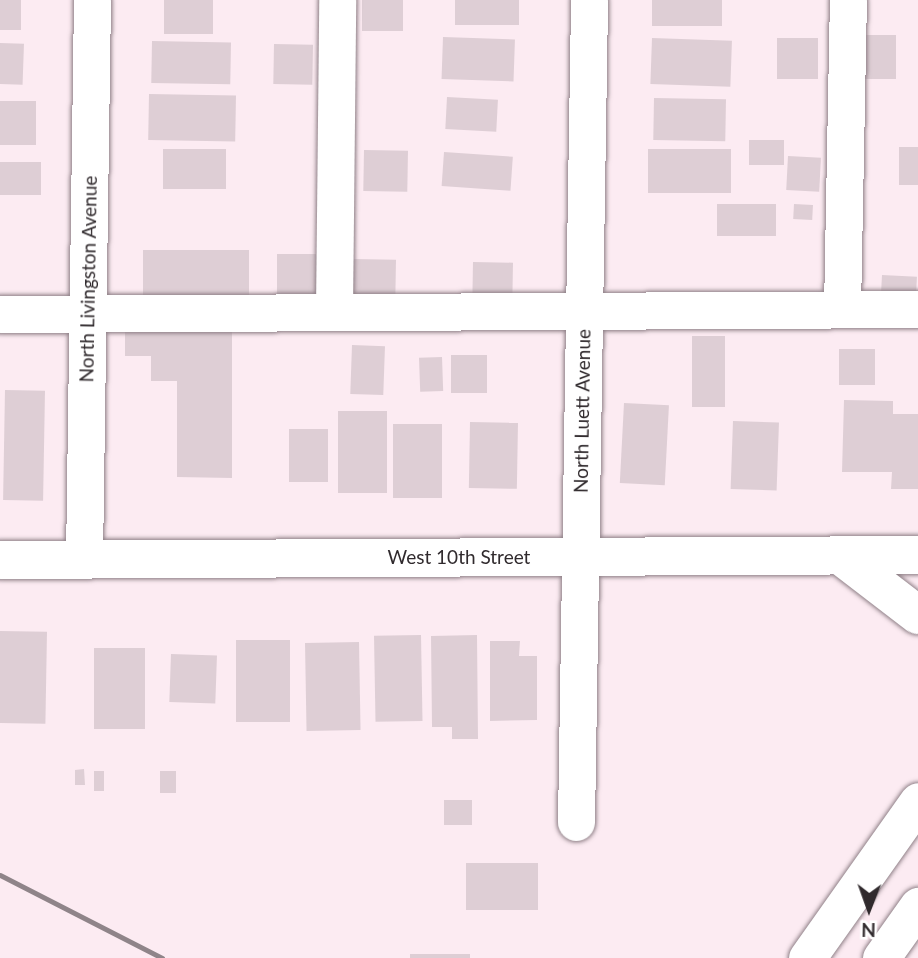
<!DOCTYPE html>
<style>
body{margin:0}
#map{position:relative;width:918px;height:958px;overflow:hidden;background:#fcebf2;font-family:Lato,sans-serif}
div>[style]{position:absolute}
.building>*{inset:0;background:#deced5;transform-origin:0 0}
.roads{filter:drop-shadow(0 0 2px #908188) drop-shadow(0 0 2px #908188)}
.minor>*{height:37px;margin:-18.5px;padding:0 18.5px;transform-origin:18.5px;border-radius:18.5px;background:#fff}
.major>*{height:38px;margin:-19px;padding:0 19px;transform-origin:19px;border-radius:19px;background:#fff}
.rail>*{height:5px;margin:-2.5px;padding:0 2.5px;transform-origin:2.5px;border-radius:2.5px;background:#8f8489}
span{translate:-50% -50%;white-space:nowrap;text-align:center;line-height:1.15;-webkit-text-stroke:5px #fff;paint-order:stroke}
.street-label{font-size:19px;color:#302a2d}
.north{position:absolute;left:834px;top:874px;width:70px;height:70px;-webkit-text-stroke:5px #fff;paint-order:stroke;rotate:181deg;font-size:19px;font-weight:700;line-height:28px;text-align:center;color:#302a2d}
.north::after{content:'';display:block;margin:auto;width:24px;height:32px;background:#302a2d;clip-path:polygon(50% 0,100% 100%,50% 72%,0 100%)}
</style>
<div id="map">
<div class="building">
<div style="left:0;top:0;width:21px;height:30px"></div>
<div style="left:164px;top:0;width:49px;height:34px"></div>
<div style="left:362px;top:0;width:41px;height:31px"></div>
<div style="left:455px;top:0;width:64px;height:25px"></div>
<div style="left:652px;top:0;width:70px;height:26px"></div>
<div style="left:855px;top:35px;width:41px;height:44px"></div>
<div style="left:443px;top:37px;width:72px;height:42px;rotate:2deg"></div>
<div style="left:652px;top:38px;width:80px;height:46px;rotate:2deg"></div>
<div style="left:777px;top:38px;width:41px;height:41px"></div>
<div style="left:152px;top:41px;width:79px;height:42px;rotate:1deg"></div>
<div style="left:0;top:43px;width:24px;height:41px;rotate:2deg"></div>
<div style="left:274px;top:44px;width:39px;height:40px;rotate:1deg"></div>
<div style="left:149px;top:94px;width:87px;height:46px;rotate:1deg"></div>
<div style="left:447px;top:97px;width:51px;height:32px;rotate:3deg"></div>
<div style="left:654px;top:98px;width:72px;height:42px;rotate:1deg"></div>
<div style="left:0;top:101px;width:36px;height:44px"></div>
<div style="left:749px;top:140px;width:35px;height:25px"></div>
<div style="left:899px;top:147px;width:19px;height:38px"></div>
<div style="left:163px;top:149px;width:63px;height:40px"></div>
<div style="left:731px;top:149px;width:44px;height:83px;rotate:90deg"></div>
<div style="left:364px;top:150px;width:44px;height:41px;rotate:1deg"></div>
<div style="left:444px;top:152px;width:69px;height:34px;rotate:4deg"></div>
<div style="left:788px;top:156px;width:33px;height:34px;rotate:3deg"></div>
<div style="left:0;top:162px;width:41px;height:33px"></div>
<div style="left:776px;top:204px;width:32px;height:59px;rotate:90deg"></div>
<div style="left:794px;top:204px;width:19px;height:15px;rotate:3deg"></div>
<div style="left:249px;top:250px;width:52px;height:106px;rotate:90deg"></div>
<div style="left:277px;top:254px;width:40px;height:41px"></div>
<div style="left:353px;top:259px;width:43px;height:40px;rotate:1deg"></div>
<div style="left:473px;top:262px;width:40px;height:38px;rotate:1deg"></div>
<div style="left:882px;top:275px;width:35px;height:23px;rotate:3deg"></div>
<div style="clip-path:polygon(125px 327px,232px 327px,232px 478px,177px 477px,177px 381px,151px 381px,151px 356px,125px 356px)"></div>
<div style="left:725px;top:336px;width:71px;height:33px;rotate:90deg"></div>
<div style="left:352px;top:345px;width:33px;height:49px;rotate:2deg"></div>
<div style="left:839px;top:349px;width:36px;height:36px"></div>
<div style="left:487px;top:355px;width:38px;height:36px;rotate:90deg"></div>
<div style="left:442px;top:357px;width:34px;height:23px;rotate:88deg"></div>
<div style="left:5px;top:390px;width:40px;height:110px;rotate:1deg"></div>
<div style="clip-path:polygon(844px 400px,893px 401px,893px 414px,918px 414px,918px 489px,891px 489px,892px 472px,842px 472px)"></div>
<div style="left:624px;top:403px;width:45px;height:80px;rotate:3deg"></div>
<div style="left:338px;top:411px;width:49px;height:82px"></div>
<div style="left:733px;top:421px;width:46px;height:68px;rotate:2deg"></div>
<div style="left:470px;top:422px;width:48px;height:66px;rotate:1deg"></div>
<div style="left:393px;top:424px;width:49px;height:74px"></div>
<div style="left:289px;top:429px;width:39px;height:53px"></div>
<div style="left:0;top:631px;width:47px;height:92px;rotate:1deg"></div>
<div style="left:421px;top:635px;width:86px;height:47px;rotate:89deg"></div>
<div style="clip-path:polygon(477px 635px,478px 739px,452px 739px,452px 727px,432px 727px,431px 636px)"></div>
<div style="left:236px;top:640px;width:54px;height:82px"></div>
<div style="clip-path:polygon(490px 641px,520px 641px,519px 656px,537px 656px,537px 720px,490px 721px)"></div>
<div style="left:359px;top:642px;width:88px;height:54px;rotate:89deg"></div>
<div style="left:94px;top:648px;width:51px;height:81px"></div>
<div style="left:171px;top:654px;width:46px;height:48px;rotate:2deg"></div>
<div style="clip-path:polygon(84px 769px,85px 785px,75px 785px,75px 770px)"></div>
<div style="left:94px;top:771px;width:10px;height:20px"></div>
<div style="left:160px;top:771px;width:16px;height:22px"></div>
<div style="left:444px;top:800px;width:28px;height:25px"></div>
<div style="left:466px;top:863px;width:72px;height:47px"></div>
<div style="left:410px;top:954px;width:60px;height:4px"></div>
</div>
<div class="roads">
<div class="minor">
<div style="left:842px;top:309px;width:309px;rotate:-88.9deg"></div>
<div style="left:334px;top:311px;width:311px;rotate:-89.4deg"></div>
<div style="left:0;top:314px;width:918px;rotate:-0.31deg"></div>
<div style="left:84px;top:559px;width:559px;rotate:-89.18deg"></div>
<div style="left:576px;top:822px;width:822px;rotate:-89.09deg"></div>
<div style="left:807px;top:958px;width:192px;rotate:-54.7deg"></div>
<div style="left:881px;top:958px;width:64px;rotate:-54.6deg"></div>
</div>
<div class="major">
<div style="left:841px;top:556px;width:97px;rotate:37.5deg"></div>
<div style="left:0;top:560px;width:918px;rotate:-0.31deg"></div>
</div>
</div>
<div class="rail">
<div style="left:0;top:875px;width:182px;rotate:27.1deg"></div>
</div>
<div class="street-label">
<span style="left:88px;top:279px;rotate:-89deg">North Livingston Avenue</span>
<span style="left:582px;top:411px;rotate:-89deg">North Luett Avenue</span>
<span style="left:459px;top:557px">West 10th Street</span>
</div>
<div class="north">N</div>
</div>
